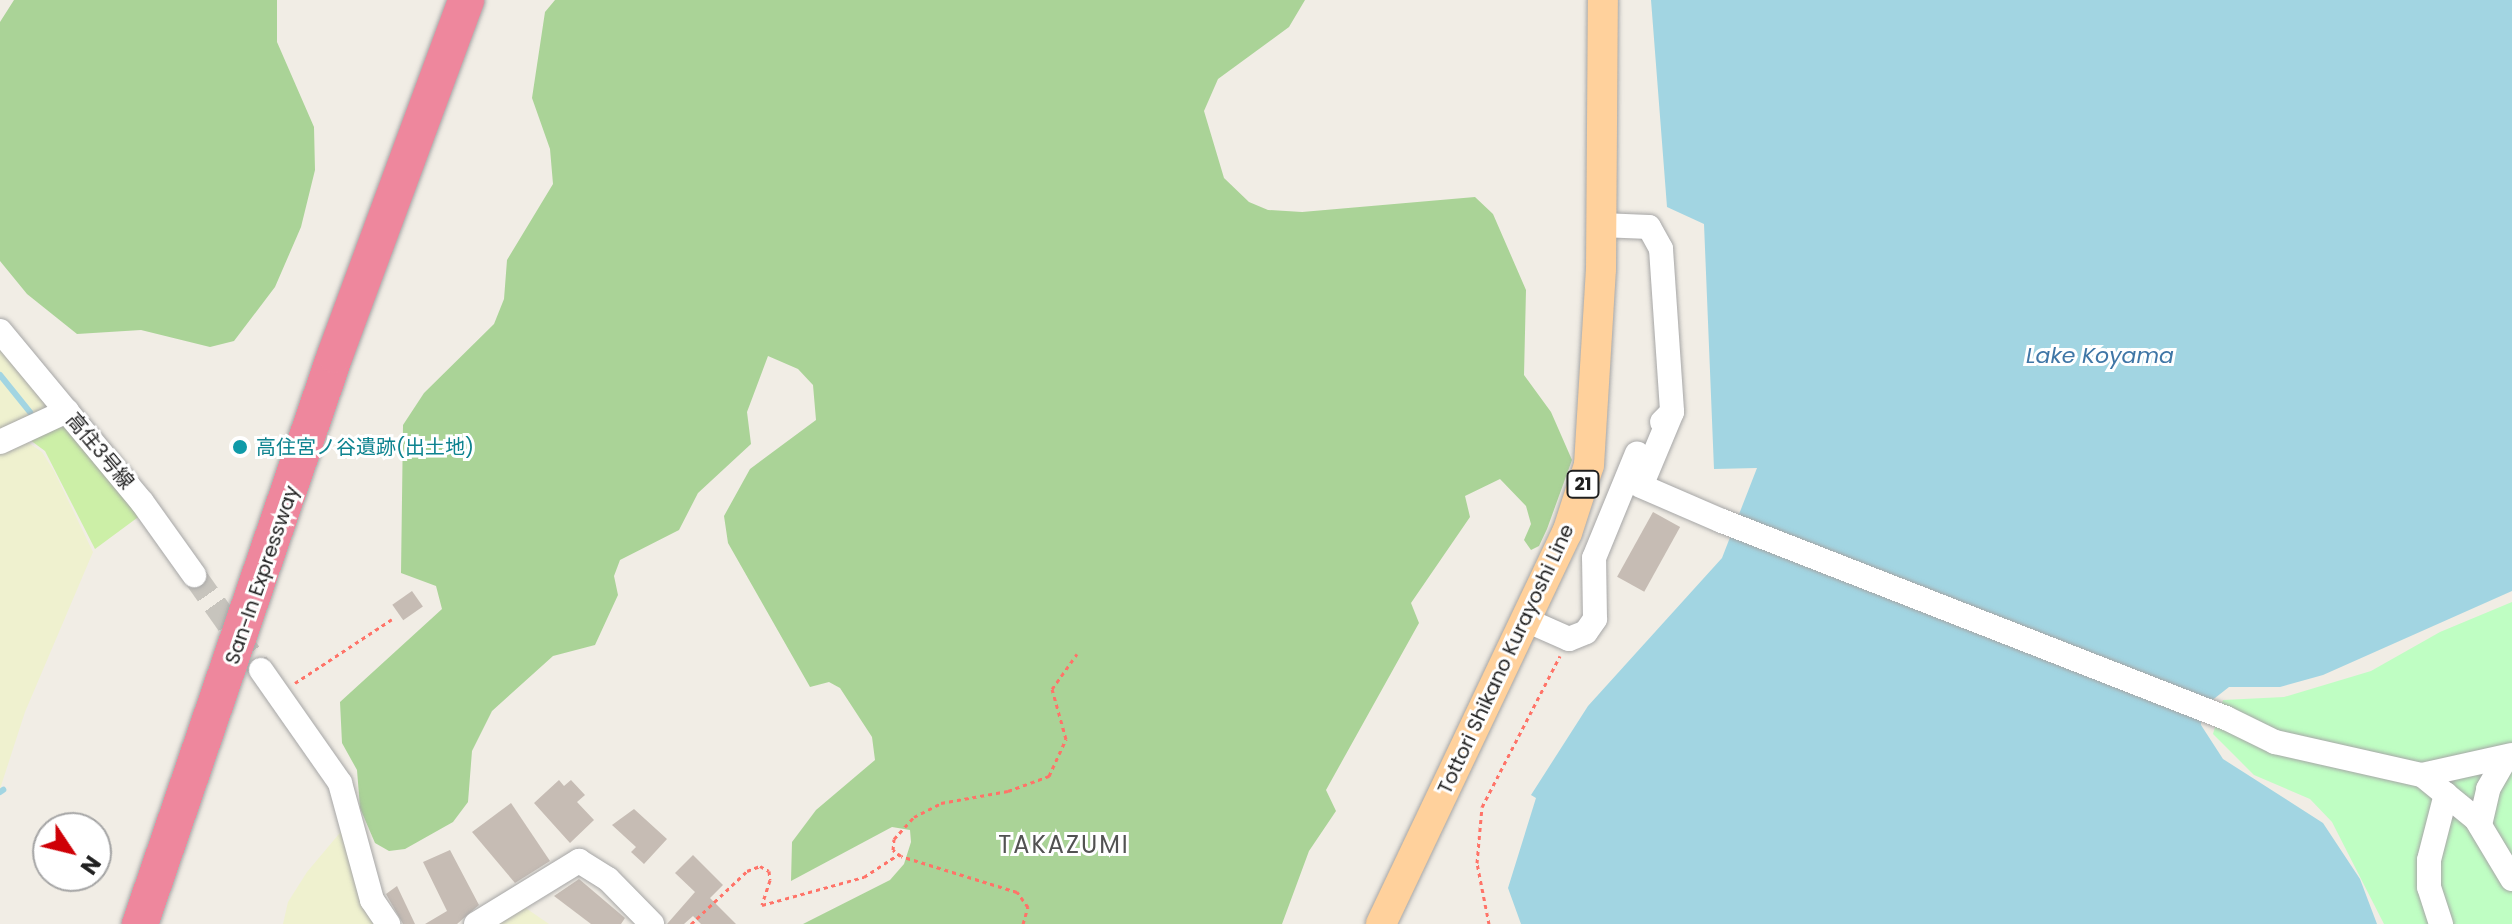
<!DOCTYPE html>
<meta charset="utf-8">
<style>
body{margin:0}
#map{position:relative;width:2512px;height:924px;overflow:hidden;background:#f1ede5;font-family:Poppins,"Noto Sans JP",sans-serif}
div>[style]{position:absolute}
.farmland>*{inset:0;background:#eff1cf}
.grass>*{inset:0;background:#ccefa7}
.forest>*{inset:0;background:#aad397}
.park>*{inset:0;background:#bffec3}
.water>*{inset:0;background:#a2d5e2}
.stream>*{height:6px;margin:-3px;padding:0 3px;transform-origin:3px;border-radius:3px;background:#a2d5e2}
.building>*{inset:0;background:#c6bcb4;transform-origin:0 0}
.minor-tunnel>*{height:24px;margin-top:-12px;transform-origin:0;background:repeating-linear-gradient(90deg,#c7c4bd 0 24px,transparent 0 36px)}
.path>*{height:3px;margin-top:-1.5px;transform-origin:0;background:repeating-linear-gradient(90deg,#ff7368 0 4px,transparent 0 8px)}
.roads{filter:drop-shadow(0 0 2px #a6a6a6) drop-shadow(0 0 2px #a6a6a6)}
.minor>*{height:24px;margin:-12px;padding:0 12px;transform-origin:12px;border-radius:12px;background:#fff}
.major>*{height:30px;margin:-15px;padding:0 15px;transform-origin:15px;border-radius:15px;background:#ffd19c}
.highway>*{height:36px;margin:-18px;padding:0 18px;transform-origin:18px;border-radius:18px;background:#ee879d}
.dots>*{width:22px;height:22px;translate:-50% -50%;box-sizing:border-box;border:4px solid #fff;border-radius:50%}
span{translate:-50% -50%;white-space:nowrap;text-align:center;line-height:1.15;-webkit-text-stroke:6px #fff;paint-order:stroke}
.shield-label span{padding:2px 6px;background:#fff;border:2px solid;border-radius:6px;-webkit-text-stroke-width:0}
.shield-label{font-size:18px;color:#1f1f1f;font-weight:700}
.culture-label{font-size:20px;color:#0d838f}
.left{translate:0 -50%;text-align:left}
.street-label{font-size:20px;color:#1f1f1f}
.water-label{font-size:22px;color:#3f76a6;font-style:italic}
.quarter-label{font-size:24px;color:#525252;letter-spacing:2px}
.north{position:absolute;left:32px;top:812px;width:80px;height:80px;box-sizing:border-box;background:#fff;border:2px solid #a5a5a5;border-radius:50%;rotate:125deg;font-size:22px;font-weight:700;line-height:32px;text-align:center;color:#1f1f1f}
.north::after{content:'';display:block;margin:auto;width:28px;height:36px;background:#cf0006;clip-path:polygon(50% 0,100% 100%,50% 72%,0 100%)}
</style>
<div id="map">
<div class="farmland">
<div style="clip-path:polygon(0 343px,50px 409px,0 435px)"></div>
<div style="clip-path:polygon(23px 439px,42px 452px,54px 471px,93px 552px,25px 712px,0 789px,0 449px)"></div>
<div style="clip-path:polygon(344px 828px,377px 924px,283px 924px,288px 902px,307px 872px)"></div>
<div style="clip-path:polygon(517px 902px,549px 924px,487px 924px)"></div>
</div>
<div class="grass">
<div style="clip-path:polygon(65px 425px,141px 515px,95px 549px,45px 451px,26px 437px)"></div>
</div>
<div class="forest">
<div style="clip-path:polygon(14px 0,277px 0,277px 42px,314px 127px,315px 170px,301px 227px,275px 287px,234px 341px,210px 347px,141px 330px,77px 334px,27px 294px,0 261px,0 22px)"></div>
<div style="clip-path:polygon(555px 0,1305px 0,1289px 27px,1218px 79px,1204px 111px,1224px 178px,1249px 202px,1268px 210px,1302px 212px,1475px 197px,1493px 214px,1526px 290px,1524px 375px,1551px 412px,1572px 460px,1547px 529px,1539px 546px,1531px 550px,1524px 540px,1531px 524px,1526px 506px,1500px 479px,1465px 496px,1470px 517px,1411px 603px,1419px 623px,1326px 790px,1336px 811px,1309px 851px,1282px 924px,803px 924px,890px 880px,904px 864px,911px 842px,910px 830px,892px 827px,791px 881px,792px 842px,816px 810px,875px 760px,872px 737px,840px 688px,829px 682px,810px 687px,728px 543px,724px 516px,750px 469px,816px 420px,813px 385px,798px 369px,768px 356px,747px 412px,751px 444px,698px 493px,679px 530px,620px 560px,614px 576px,618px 595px,595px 645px,553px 656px,492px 711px,472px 751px,468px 802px,453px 822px,405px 849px,389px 851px,375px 843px,360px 808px,357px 770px,342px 743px,340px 702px,442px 609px,436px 586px,401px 573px,403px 425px,424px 393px,494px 324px,504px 299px,507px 260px,553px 184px,550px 149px,532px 98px,545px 12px)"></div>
</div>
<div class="park">
<div style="clip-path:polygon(2512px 602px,2512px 924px,2384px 924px,2332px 822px,2310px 799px,2254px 775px,2213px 734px,2223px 700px,2284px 697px,2371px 671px,2440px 632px)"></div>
</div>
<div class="water">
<div style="clip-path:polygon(1651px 0,2512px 0,2512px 591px,2323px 675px,2280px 687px,2229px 687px,2201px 709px,2201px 725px,2223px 759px,2323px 823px,2360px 879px,2377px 924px,1521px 924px,1508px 888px,1536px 798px,1531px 795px,1588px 706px,1722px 558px,1757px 468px,1714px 469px,1704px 224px,1667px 207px)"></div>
</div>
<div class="stream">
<div style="left:0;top:375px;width:48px;rotate:51deg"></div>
<div style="left:0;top:792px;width:4px;rotate:-34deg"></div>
</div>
<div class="building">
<div style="left:1653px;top:512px;width:31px;height:74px;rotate:29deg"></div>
<div style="left:412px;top:591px;width:19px;height:24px;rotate:55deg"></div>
<div style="clip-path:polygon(559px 780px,564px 786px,571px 780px,585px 795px,577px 802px,594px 820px,570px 843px,534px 803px)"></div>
<div style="clip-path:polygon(511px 803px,550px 861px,515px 883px,472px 832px)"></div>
<div style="clip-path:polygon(634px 809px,667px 839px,644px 864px,631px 852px,636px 847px,612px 825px)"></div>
<div style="clip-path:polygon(450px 850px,479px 905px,457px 924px,425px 924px,447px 911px,423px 862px)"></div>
<div style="clip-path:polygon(693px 855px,723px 885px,710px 898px,736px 924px,701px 924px,693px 916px,684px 924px,667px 924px,695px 892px,675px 873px)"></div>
<div style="clip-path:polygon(579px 879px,625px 918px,621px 924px,591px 924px,554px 896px)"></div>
<div style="clip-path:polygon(397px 886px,415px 924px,403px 924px,386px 894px)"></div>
</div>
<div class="minor-tunnel">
<div style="left:194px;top:575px;width:116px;rotate:54.8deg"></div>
</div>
<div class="path">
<div style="left:295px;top:683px;width:116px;rotate:-33.4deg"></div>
<div style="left:691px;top:924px;width:77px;rotate:-43.4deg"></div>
<div style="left:747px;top:871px;width:14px;rotate:-21deg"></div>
<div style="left:760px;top:866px;width:10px;rotate:29deg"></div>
<div style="left:769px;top:871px;width:9px;rotate:84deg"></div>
<div style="left:770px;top:880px;width:26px;rotate:108deg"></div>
<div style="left:762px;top:905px;width:106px;rotate:-15.4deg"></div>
<div style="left:864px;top:877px;width:42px;rotate:-33.3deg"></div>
<div style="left:1023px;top:924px;width:18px;rotate:-74deg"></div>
<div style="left:1028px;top:907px;width:19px;rotate:-126deg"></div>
<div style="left:1017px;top:892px;width:121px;rotate:-162.8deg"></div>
<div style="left:901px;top:856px;width:10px;rotate:-143deg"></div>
<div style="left:893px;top:850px;width:11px;rotate:-85deg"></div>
<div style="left:894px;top:839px;width:30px;rotate:-48deg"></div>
<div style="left:914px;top:817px;width:30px;rotate:-27deg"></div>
<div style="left:941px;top:803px;width:68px;rotate:-10.2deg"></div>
<div style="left:1008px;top:791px;width:44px;rotate:-20.1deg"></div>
<div style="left:1049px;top:776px;width:41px;rotate:-65.3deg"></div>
<div style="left:1066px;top:739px;width:52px;rotate:-105.6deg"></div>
<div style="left:1052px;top:689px;width:43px;rotate:-54.5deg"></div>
<div style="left:1489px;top:924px;width:62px;rotate:-101.1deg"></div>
<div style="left:1477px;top:863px;width:56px;rotate:-84.9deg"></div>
<div style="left:1482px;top:807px;width:170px;rotate:-62.7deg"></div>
</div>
<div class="roads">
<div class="minor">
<div style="left:1601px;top:225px;width:48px;rotate:2.4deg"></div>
<div style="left:1649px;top:227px;width:25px;rotate:61deg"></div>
<div style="left:1661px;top:249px;width:163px;rotate:86.1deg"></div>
<div style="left:1672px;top:412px;width:14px;rotate:135deg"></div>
<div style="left:0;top:331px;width:222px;rotate:50.3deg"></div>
<div style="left:142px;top:502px;width:90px;rotate:54.5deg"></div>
<div style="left:1672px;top:412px;width:80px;rotate:112.7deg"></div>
<div style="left:1641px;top:486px;width:88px;rotate:23.4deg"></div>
<div style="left:1722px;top:521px;width:541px;rotate:21.35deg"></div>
<div style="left:2226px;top:718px;width:55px;rotate:26.1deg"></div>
<div style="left:2275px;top:742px;width:151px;rotate:12.7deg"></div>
<div style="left:2422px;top:775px;width:92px;rotate:-12.5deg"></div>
<div style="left:0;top:442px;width:74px;rotate:-24.8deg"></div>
<div style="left:1526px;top:620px;width:47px;rotate:23.8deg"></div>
<div style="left:1569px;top:639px;width:18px;rotate:-22deg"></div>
<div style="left:1586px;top:632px;width:16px;rotate:-55deg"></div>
<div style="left:1595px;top:619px;width:61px;rotate:-90.9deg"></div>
<div style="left:1594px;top:558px;width:113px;rotate:-67.7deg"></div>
<div style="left:261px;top:670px;width:138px;rotate:55deg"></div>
<div style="left:340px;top:783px;width:121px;rotate:74.7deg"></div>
<div style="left:372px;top:900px;width:29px;rotate:56deg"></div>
<div style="left:2422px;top:775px;width:70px;rotate:39.2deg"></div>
<div style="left:2476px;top:819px;width:70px;rotate:59deg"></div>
<div style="left:2480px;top:825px;width:37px;rotate:-77deg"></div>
<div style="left:2488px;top:789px;width:36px;rotate:-60deg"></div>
<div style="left:476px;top:924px;width:121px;rotate:-31.5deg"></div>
<div style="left:579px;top:861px;width:34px;rotate:32deg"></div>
<div style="left:608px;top:879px;width:63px;rotate:45.6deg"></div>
<div style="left:2441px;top:924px;width:39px;rotate:-108deg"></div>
<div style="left:2429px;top:887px;width:27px;rotate:-90deg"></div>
<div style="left:2429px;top:860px;width:68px;rotate:-75.6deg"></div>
</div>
<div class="major">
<div style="left:1381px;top:924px;width:433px;rotate:-64.6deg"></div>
<div style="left:1567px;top:533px;width:71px;rotate:-72.1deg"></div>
<div style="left:1589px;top:465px;width:196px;rotate:-86.5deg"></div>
<div style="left:1601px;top:269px;width:269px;rotate:-89.6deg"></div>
</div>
<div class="highway">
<div style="left:140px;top:924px;width:601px;rotate:-71.08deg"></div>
<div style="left:335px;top:355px;width:378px;rotate:-69.7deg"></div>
</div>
</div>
<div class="dots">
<div style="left:240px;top:447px;background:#0f9aa8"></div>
</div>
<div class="shield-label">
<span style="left:1583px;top:484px">21</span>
</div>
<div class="culture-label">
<span class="left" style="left:256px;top:447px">高住宮ノ谷遺跡(出土地)</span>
</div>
<div class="street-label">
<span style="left:100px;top:451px;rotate:50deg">高住3号線</span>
<span style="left:262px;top:575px;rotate:-71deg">San-In Expressway</span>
<span style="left:1506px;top:659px;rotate:-65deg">Tottori Shikano Kurayoshi Line</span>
</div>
<div class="water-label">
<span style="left:2100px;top:356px">Lake Koyama</span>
</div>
<div class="quarter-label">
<span style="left:1064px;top:845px">TAKAZUMI</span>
</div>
<div class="north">N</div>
</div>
